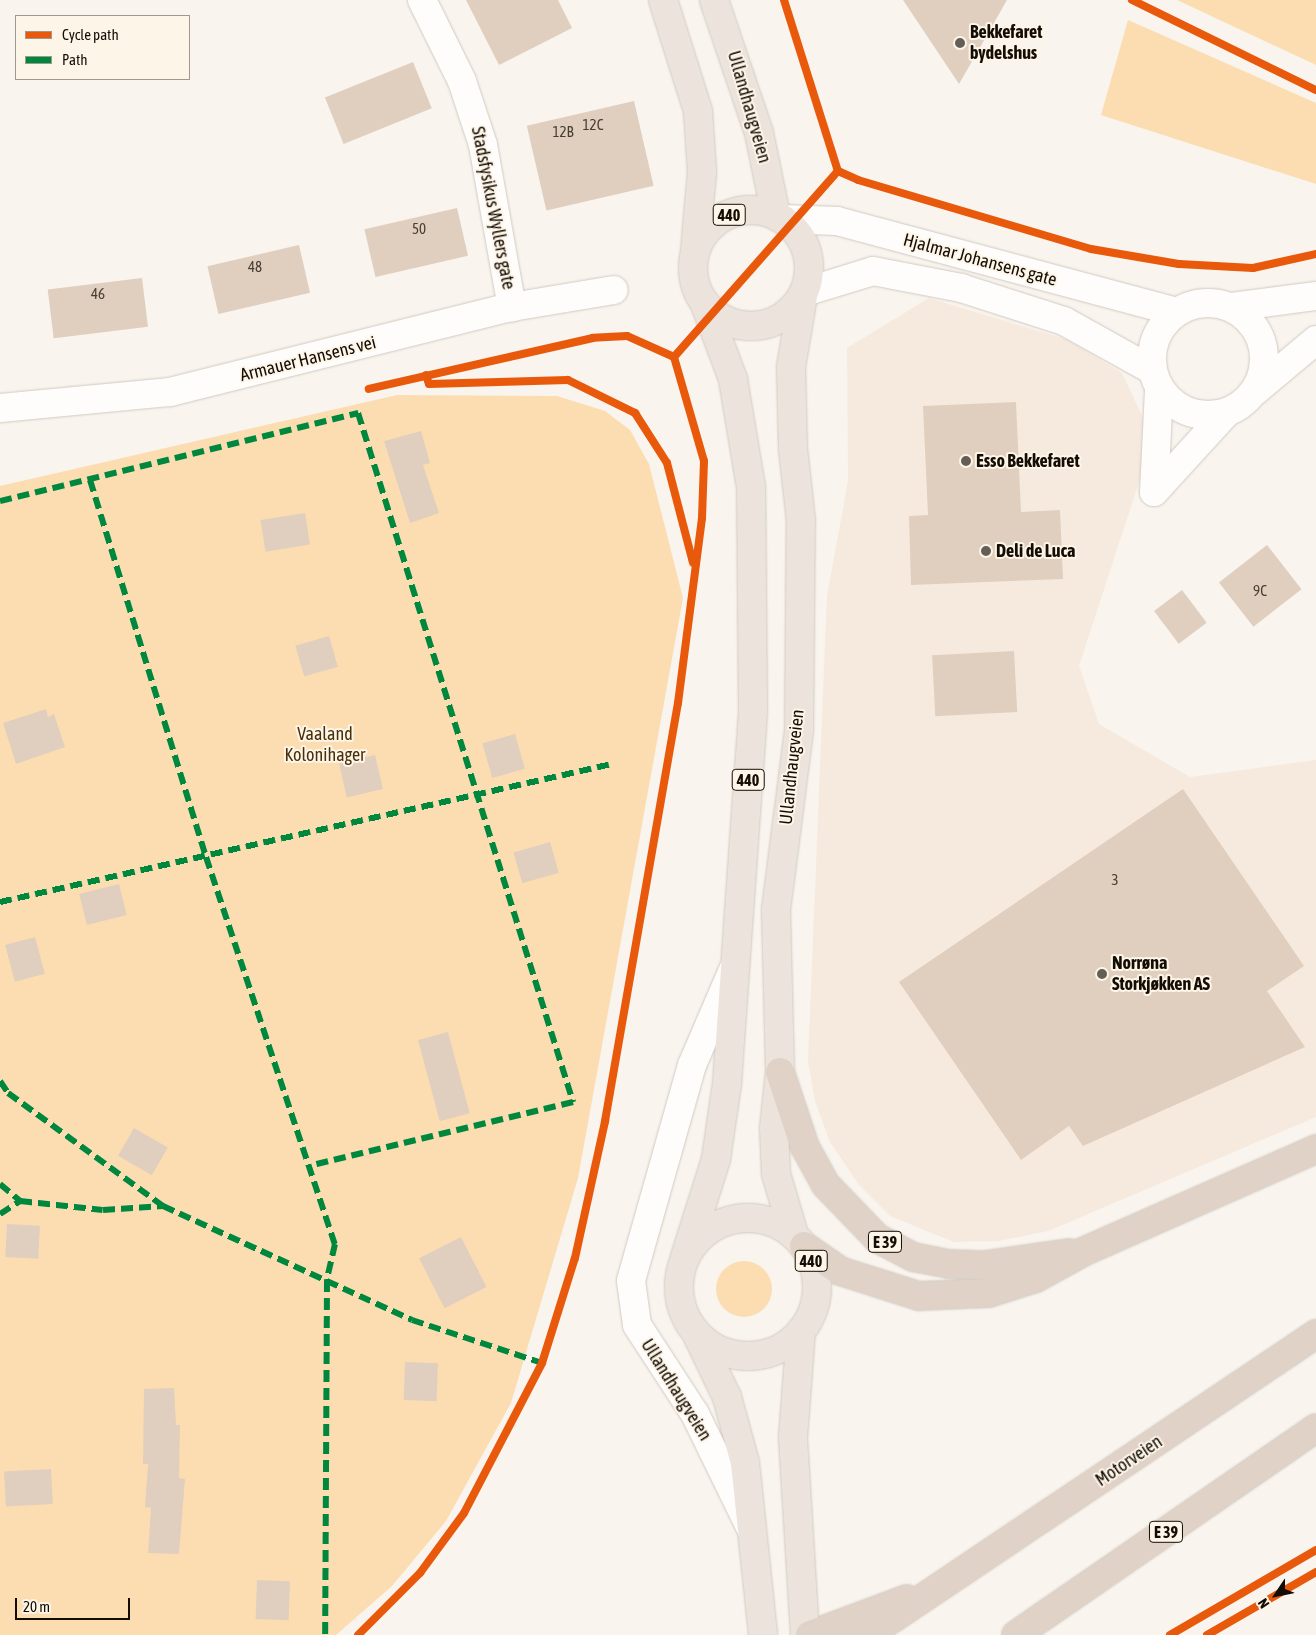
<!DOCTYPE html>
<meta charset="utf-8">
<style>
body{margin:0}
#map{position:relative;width:1316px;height:1635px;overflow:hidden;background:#f9f4ee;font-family:"Asap Condensed",sans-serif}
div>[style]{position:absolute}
.commercial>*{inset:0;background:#f6eade}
.green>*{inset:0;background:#fbddb1}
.round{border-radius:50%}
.building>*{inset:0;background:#e0cfbe;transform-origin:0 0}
.roads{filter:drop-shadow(0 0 1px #d0cac1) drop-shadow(0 0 1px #d0cac1)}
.street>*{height:28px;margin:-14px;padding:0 14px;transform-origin:14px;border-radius:14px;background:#fefdfc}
.secondary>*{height:28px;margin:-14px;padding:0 14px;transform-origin:14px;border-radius:14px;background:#fefdfc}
.secondary>.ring{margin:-14px;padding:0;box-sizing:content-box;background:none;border:28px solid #fefdfc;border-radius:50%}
.primary>*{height:28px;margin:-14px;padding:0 14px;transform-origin:14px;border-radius:14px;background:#ece3dc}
.primary>.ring{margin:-14px;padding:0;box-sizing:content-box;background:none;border:28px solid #ece3dc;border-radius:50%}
.highway>*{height:28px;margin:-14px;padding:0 14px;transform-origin:14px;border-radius:14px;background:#e0d2c7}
.quiet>*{height:6px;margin-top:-3px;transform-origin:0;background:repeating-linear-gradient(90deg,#00873e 0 12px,transparent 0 18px)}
.cycleway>*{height:8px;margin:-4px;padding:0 4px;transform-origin:4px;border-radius:4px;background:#e8590c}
.dots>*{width:14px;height:14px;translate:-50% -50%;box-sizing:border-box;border:2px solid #fef5e9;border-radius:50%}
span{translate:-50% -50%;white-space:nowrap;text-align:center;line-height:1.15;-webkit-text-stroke:4px #fef5e9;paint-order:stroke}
.number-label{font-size:15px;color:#473e32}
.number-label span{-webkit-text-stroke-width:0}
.shield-label span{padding:1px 4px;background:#fef5e9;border:1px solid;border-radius:4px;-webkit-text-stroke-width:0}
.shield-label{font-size:16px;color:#140d04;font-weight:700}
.poi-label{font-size:18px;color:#140d04;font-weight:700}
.left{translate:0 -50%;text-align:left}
.street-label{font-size:18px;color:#140d04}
.park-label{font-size:18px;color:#473007}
.legend{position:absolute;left:15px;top:15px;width:175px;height:65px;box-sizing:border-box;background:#fef5e9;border:1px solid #a0988d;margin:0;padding:6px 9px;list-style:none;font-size:15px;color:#140d04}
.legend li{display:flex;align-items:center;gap:10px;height:25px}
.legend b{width:25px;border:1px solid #a0988d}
.north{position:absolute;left:1251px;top:1570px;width:50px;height:50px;-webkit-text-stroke:4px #fef5e9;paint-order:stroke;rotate:236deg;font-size:14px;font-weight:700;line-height:20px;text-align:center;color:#140d04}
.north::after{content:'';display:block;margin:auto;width:18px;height:22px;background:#140d04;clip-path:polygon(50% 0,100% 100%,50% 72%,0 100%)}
.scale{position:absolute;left:15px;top:1598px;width:115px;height:22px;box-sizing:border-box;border:2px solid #140d04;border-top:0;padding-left:6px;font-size:15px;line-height:18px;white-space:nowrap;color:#140d04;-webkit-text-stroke:4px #fef5e9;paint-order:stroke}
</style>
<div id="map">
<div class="commercial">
<div style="clip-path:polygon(929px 298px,1068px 340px,1122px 373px,1153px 439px,1079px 666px,1099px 724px,1190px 777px,1316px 760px,1316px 1117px,1048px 1231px,999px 1241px,954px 1242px,890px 1216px,859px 1185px,830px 1142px,815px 1101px,808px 1061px,827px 596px,848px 481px,847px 348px)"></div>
</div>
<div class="green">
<div style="clip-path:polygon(1177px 0,1316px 0,1316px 65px)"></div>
<div style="clip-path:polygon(1128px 20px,1316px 103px,1316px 184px,1101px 115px)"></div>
<div style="clip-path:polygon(397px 395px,557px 396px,605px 411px,630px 430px,649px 464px,683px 598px,578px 1178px,511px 1403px,446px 1521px,392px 1586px,336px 1635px,0 1635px,0 486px)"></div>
<div class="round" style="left:716px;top:1261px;width:56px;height:56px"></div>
</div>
<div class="building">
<div style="clip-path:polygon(466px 0,558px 0,572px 28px,499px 65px)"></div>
<div style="clip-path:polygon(903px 0,1007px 0,959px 84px)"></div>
<div style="left:413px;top:62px;width:50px;height:95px;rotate:68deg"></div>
<div style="left:634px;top:101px;width:87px;height:110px;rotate:77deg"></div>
<div style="left:457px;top:208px;width:49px;height:95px;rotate:77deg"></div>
<div style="left:299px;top:245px;width:49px;height:94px;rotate:77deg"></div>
<div style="left:142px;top:278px;width:49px;height:95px;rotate:83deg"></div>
<div style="clip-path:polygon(1016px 402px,1021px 512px,1060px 510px,1063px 579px,911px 585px,909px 516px,928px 515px,923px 406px)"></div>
<div style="clip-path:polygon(421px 431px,430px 463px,423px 465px,439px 513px,410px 523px,384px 441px)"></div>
<div style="left:305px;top:513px;width:32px;height:45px;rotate:81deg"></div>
<div style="left:1267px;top:545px;width:56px;height:61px;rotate:52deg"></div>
<div style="left:1182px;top:590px;width:41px;height:35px;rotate:53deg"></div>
<div style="left:329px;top:636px;width:32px;height:35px;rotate:74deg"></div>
<div style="left:1014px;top:651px;width:61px;height:82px;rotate:87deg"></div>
<div style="clip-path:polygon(46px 709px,48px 717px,54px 714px,65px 747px,16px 764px,3px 723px)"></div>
<div style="left:515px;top:734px;width:36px;height:34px;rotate:74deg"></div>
<div style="left:375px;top:755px;width:35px;height:37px;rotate:77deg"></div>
<div style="clip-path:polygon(1183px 789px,1304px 966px,1267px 991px,1305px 1047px,1083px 1146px,1069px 1126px,1021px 1160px,899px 982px)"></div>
<div style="left:550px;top:842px;width:32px;height:38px;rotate:74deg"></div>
<div style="left:119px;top:884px;width:32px;height:41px;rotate:76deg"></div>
<div style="left:35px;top:937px;width:38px;height:31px;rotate:75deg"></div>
<div style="left:448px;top:1032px;width:84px;height:31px;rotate:75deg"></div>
<div style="left:134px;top:1128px;width:39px;height:32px;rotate:30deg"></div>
<div style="left:7px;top:1224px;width:33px;height:33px;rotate:3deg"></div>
<div style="left:461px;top:1237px;width:56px;height:47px;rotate:63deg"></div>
<div style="left:405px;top:1362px;width:33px;height:38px;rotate:2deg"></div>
<div style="clip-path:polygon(174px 1388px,176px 1425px,180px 1425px,179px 1478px,185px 1479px,179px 1554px,148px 1553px,151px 1508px,145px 1507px,148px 1464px,143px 1464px,144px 1389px)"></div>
<div style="left:51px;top:1469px;width:35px;height:47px;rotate:87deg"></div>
<div style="left:257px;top:1580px;width:33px;height:39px;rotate:2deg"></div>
</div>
<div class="roads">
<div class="street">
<div style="left:422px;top:0;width:90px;rotate:63.7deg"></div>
<div style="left:462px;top:81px;width:67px;rotate:71.8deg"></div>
<div style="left:483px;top:145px;width:165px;rotate:79.9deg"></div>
<div style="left:0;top:408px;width:171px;rotate:-5.4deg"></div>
<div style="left:170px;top:392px;width:352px;rotate:-14deg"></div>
<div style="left:512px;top:307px;width:103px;rotate:-9.5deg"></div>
<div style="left:1154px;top:492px;width:108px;rotate:-47.6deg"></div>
<div style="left:1154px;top:492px;width:103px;rotate:-87.2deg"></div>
<div style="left:733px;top:970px;width:103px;rotate:113.3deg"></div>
<div style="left:692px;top:1065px;width:224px;rotate:105.8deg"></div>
<div style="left:631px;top:1281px;width:44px;rotate:82.2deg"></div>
<div style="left:637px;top:1325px;width:106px;rotate:56.9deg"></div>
<div style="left:695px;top:1414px;width:130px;rotate:64deg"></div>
</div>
<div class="secondary">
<div style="left:782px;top:219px;width:55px;rotate:2.1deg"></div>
<div style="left:837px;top:221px;width:351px;rotate:15deg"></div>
<div style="left:805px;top:292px;width:71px;rotate:-17.2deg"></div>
<div style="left:873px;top:271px;width:90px;rotate:10.9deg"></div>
<div style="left:961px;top:288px;width:108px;rotate:17.8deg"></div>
<div style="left:1064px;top:321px;width:101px;rotate:29.1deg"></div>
<div class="ring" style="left:1152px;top:303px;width:84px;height:84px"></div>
<div style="left:1232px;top:307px;width:85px;rotate:-7.5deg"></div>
<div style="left:1254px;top:392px;width:81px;rotate:-40deg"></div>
</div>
<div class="primary">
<div style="left:663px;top:0;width:116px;rotate:72.5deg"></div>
<div style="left:698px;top:111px;width:61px;rotate:86.2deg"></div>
<div style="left:702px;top:172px;width:78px;rotate:95.1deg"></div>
<div style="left:714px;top:0;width:140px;rotate:71.3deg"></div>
<div style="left:759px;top:133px;width:85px;rotate:78.4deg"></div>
<div class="ring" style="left:693px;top:210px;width:88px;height:88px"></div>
<div class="ring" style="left:679px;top:1218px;width:110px;height:110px"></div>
<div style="left:794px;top:1235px;width:64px;rotate:-106.4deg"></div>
<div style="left:776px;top:1174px;width:46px;rotate:-92.5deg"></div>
<div style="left:774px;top:1128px;width:56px;rotate:-83.9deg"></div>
<div style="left:780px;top:1072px;width:162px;rotate:-91.4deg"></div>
<div style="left:776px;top:910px;width:181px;rotate:-82.7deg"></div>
<div style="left:799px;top:730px;width:209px;rotate:-89.5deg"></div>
<div style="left:801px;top:521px;width:72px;rotate:-96.3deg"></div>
<div style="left:793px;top:449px;width:82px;rotate:-91.4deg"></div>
<div style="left:791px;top:367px;width:72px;rotate:-80.4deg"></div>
<div style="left:685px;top:1257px;width:103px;rotate:-72.4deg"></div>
<div style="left:716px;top:1159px;width:76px;rotate:-81.7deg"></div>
<div style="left:727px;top:1084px;width:375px;rotate:-86deg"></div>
<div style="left:753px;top:710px;width:223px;rotate:-90.5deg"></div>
<div style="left:751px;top:487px;width:109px;rotate:-99.5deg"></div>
<div style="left:733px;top:379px;width:82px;rotate:-110.6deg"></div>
<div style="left:801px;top:1331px;width:107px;rotate:94.3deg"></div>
<div style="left:793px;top:1438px;width:197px;rotate:86.5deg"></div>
<div style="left:698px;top:1337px;width:67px;rotate:64.2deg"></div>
<div style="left:727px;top:1397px;width:68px;rotate:74.7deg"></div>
<div style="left:745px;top:1463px;width:173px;rotate:84deg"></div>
</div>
<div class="highway">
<div style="left:780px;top:1072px;width:79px;rotate:71.6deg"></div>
<div style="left:805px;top:1147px;width:43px;rotate:61.1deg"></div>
<div style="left:826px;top:1185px;width:74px;rotate:46.1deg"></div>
<div style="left:877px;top:1238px;width:41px;rotate:27.8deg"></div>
<div style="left:913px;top:1257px;width:36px;rotate:11deg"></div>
<div style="left:948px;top:1264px;width:37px;rotate:2deg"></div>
<div style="left:985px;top:1265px;width:85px;rotate:-8.1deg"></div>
<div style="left:804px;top:1246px;width:44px;rotate:34.8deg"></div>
<div style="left:840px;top:1271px;width:83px;rotate:17.6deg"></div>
<div style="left:919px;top:1296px;width:70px;rotate:-2.5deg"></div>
<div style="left:989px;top:1293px;width:49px;rotate:-17.7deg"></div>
<div style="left:1036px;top:1278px;width:56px;rotate:-28.9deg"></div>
<div style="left:1085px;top:1251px;width:253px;rotate:-23.8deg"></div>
<div style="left:810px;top:1635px;width:103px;rotate:-20.4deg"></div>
<div style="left:868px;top:1635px;width:540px;rotate:-33.9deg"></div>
<div style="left:1016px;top:1635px;width:364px;rotate:-34.6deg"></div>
</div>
</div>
<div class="quiet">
<div style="left:90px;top:480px;width:394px;rotate:72.9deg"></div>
<div style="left:206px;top:857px;width:408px;rotate:71.6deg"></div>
<div style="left:335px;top:1244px;width:37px;rotate:103deg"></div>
<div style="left:327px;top:1280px;width:355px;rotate:90.3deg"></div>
<div style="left:0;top:501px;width:369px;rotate:-13.8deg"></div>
<div style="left:358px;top:413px;width:722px;rotate:72.67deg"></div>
<div style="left:573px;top:1102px;width:268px;rotate:166.4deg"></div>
<div style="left:0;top:902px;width:627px;rotate:-12.71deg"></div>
<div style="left:0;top:1081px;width:14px;rotate:56deg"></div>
<div style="left:8px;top:1093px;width:192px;rotate:36.1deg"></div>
<div style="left:163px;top:1206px;width:274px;rotate:24.6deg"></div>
<div style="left:412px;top:1320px;width:137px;rotate:18.3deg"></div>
<div style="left:0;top:1184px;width:26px;rotate:40deg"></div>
<div style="left:0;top:1214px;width:24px;rotate:-33deg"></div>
<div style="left:20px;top:1201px;width:83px;rotate:6.2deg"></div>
<div style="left:103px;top:1210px;width:60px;rotate:-3.8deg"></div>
</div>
<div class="cycleway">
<div style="left:784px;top:0;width:179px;rotate:72.5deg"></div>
<div style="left:838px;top:171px;width:22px;rotate:24deg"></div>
<div style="left:858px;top:180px;width:243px;rotate:16.5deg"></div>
<div style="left:1091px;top:249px;width:89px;rotate:9.7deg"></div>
<div style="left:1179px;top:264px;width:74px;rotate:3.1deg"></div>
<div style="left:1253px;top:268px;width:65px;rotate:-12.5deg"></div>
<div style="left:1132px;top:0;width:205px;rotate:26.1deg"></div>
<div style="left:674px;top:357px;width:248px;rotate:-48.6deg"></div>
<div style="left:426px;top:375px;width:9px;rotate:72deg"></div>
<div style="left:429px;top:384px;width:139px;rotate:-1.6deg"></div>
<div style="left:568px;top:380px;width:75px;rotate:26.2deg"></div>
<div style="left:635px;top:413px;width:59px;rotate:57.4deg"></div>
<div style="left:667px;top:463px;width:103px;rotate:75.4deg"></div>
<div style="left:358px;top:1635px;width:88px;rotate:-45deg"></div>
<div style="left:420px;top:1573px;width:74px;rotate:-53.7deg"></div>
<div style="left:464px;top:1513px;width:169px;rotate:-62.5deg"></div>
<div style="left:542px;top:1363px;width:110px;rotate:-72.6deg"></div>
<div style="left:575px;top:1258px;width:140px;rotate:-77.6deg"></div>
<div style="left:605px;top:1121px;width:424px;rotate:-80.1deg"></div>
<div style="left:678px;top:703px;width:187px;rotate:-82.6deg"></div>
<div style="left:702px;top:518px;width:57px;rotate:-88deg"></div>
<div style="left:704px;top:461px;width:108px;rotate:-106.1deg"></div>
<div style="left:674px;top:357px;width:51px;rotate:-155.9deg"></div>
<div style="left:627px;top:336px;width:34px;rotate:177deg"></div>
<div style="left:593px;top:338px;width:230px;rotate:167.2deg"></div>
<div style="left:1170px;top:1635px;width:169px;rotate:-30.2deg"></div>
<div style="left:1207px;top:1635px;width:126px;rotate:-30deg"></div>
</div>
<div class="dots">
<div style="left:960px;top:43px;background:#645e56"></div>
<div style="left:966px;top:461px;background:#645e56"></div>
<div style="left:986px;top:551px;background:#645e56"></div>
<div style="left:1102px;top:974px;background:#645e56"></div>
</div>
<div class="number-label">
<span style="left:593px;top:125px">12C</span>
<span style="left:563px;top:132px">12B</span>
<span style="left:419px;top:229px">50</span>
<span style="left:255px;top:267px">48</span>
<span style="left:98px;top:294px">46</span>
<span style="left:1260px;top:591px">9C</span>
<span style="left:1115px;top:880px">3</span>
</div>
<div class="shield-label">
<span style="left:729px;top:215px">440</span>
<span style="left:748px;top:780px">440</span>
<span style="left:885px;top:1242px">E 39</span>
<span style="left:811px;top:1261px">440</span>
<span style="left:1166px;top:1532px">E 39</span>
</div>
<div class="poi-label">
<span class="left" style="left:970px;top:43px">Bekkefaret<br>bydelshus</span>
<span class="left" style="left:976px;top:461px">Esso Bekkefaret</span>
<span class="left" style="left:996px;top:551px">Deli de Luca</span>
<span class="left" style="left:1112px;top:974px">Norrøna<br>Storkjøkken AS</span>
</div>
<div class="street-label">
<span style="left:749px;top:107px;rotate:74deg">Ullandhaugveien</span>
<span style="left:493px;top:208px;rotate:79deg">Stadsfysikus Wyllers gate</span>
<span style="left:980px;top:260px;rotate:15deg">Hjalmar Johansens gate</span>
<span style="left:308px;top:359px;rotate:-14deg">Armauer Hansens vei</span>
<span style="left:792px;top:767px;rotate:-84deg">Ullandhaugveien</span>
<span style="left:676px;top:1390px;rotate:58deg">Ullandhaugveien</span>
<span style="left:1129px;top:1461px;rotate:-34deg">Motorveien</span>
</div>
<div class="park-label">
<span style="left:325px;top:745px">Vaaland<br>Kolonihager</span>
</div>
<ul class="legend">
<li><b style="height:6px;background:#e8590c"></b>Cycle path</li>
<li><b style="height:6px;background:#00873e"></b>Path</li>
</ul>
<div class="north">N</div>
<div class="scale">20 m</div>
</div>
